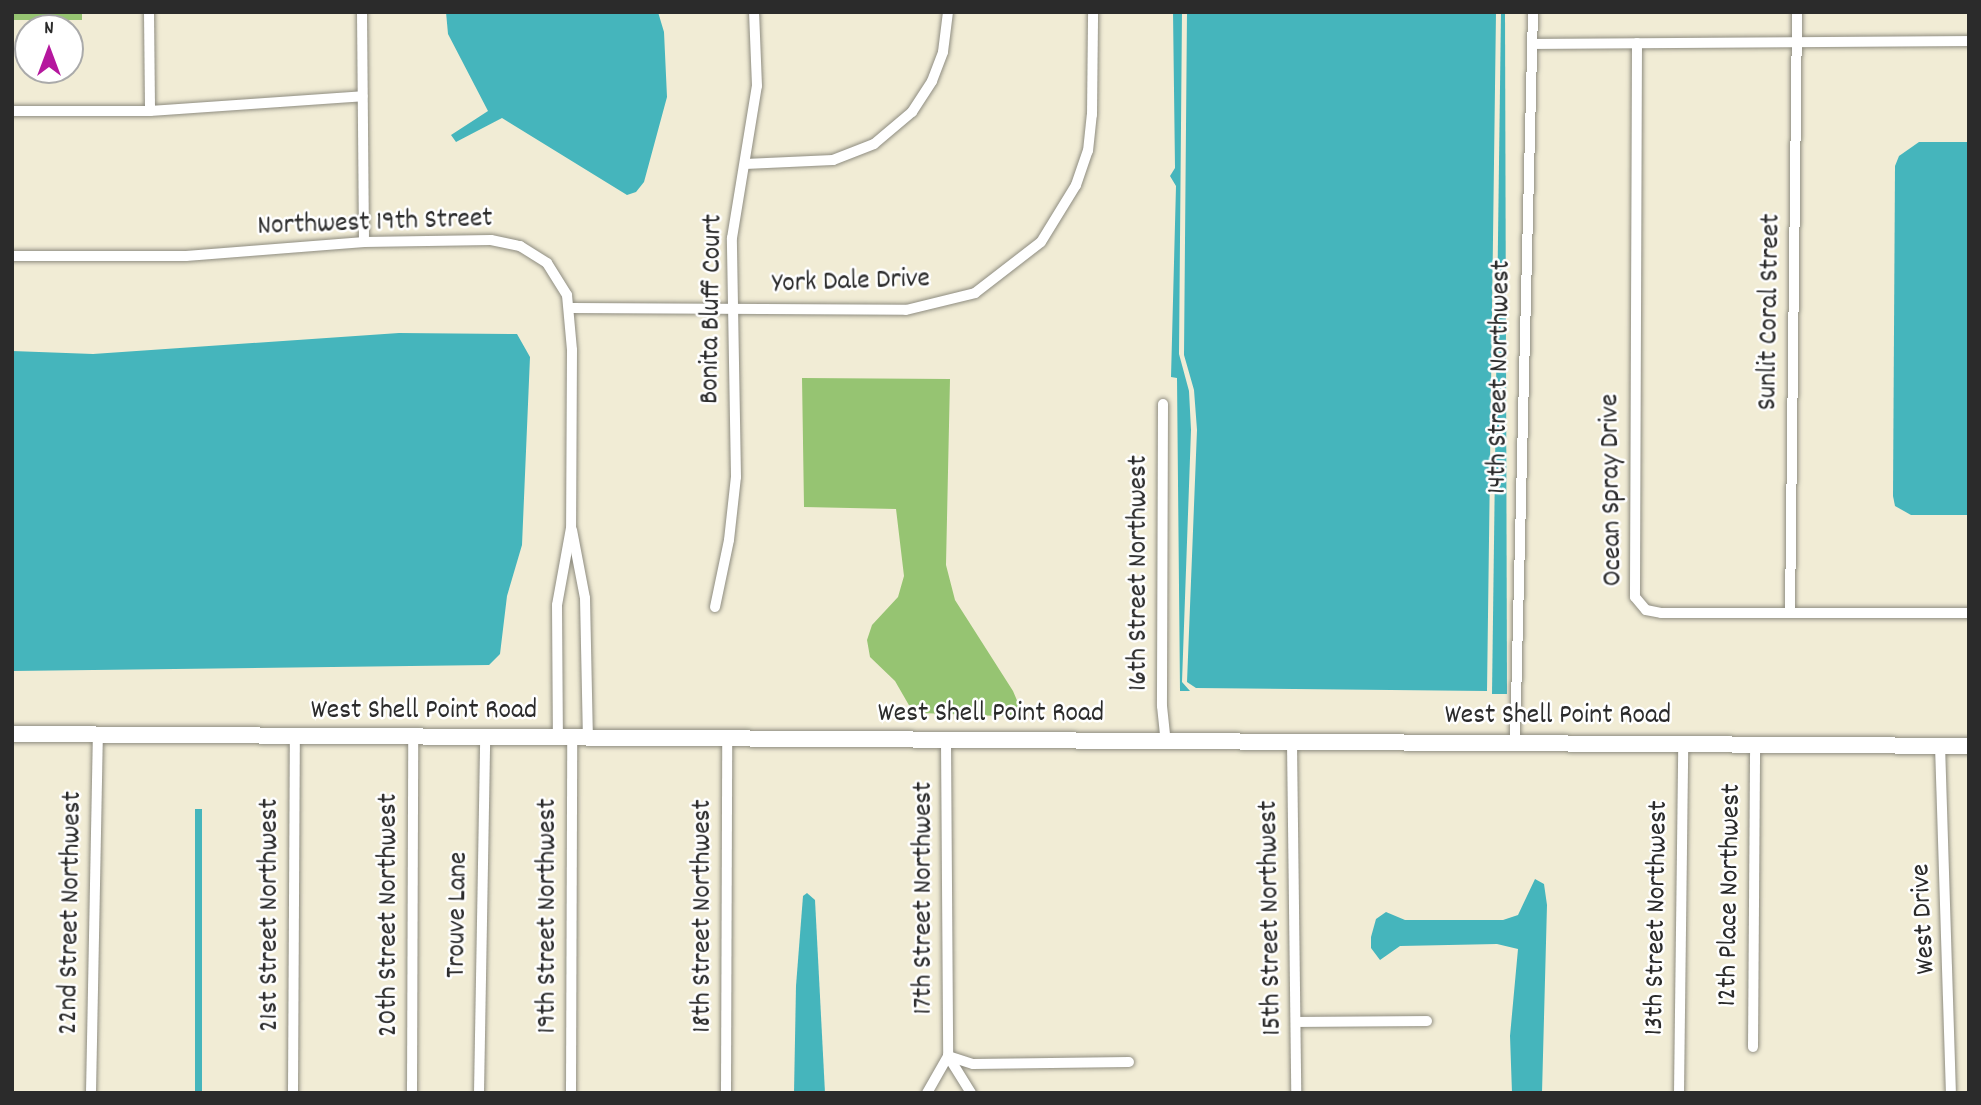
<!DOCTYPE html>
<style>
body{margin:0}
#map{position:relative;width:1981px;height:1105px;overflow:hidden;background:#f1ecd5;font-family:Dekko,sans-serif}
div>[style]{position:absolute}
.green>*{inset:0;background:#96c472;transform-origin:0 0}
.water>*{inset:0;background:#45b5bc;transform-origin:0 0}
.roads{filter:drop-shadow(0 0 2px #8e8c80) drop-shadow(0 0 2px #8e8c80)}
.street>*{height:10px;margin:-5px;padding:0 5px;transform-origin:5px;border-radius:5px;background:#fff}
.secondary>*{height:16px;margin:-8px;padding:0 8px;transform-origin:8px;border-radius:8px;background:#fff}
span{translate:-50% -50%;white-space:nowrap;text-align:center;line-height:1.15;-webkit-text-stroke:5px #fff;paint-order:stroke}
.street-label{font-size:28px;color:#2b2b2b}
.frame{position:absolute;inset:0;border:14px solid #2b2b2b;pointer-events:none}
.north{position:absolute;left:14px;top:14px;width:70px;height:70px;box-sizing:border-box;background:#fff;border:2px solid #aaa;border-radius:50%;rotate:0deg;font-size:19px;font-weight:700;line-height:28px;text-align:center;color:#2b2b2b}
.north::after{content:'';display:block;margin:auto;width:24px;height:32px;background:#b5179e;clip-path:polygon(50% 0,100% 100%,50% 72%,0 100%)}
</style>
<div id="map">
<div class="green">
<div style="left:12px;top:12px;width:70px;height:8px"></div>
<div style="clip-path:polygon(802px 378px,950px 379px,946px 565px,955px 600px,1013px 691px,1024px 717px,921px 713px,910px 707px,895px 681px,870px 657px,867px 640px,872px 625px,898px 597px,904px 576px,896px 509px,804px 507px)"></div>
</div>
<div class="water">
<div style="clip-path:polygon(446px 12px,658px 12px,664px 32px,667px 97px,644px 182px,636px 192px,627px 195px,502px 118px,456px 142px,451px 135px,488px 111px,448px 34px)"></div>
<div style="clip-path:polygon(1173px 12px,1182px 12px,1179px 354px,1189px 391px,1191px 430px,1182px 682px,1190px 691px,1180px 691px,1177px 378px,1171px 377px,1176px 186px,1170px 176px,1175px 168px)"></div>
<div style="clip-path:polygon(1187px 12px,1496px 12px,1487px 691px,1196px 688px,1187px 682px,1197px 430px,1194px 390px,1184px 355px)"></div>
<div style="clip-path:polygon(1501px 12px,1505px 12px,1507px 694px,1492px 694px)"></div>
<div style="clip-path:polygon(1919px 142px,1969px 142px,1969px 515px,1911px 515px,1895px 506px,1893px 496px,1895px 166px,1899px 156px)"></div>
<div style="clip-path:polygon(399px 333px,517px 334px,530px 357px,522px 545px,507px 596px,500px 654px,489px 665px,12px 671px,12px 351px,93px 354px)"></div>
<div style="left:195px;top:809px;width:7px;height:284px"></div>
<div style="clip-path:polygon(1535px 879px,1544px 884px,1547px 905px,1542px 1093px,1512px 1093px,1510px 1036px,1518px 949px,1497px 944px,1400px 946px,1380px 960px,1371px 948px,1371px 937px,1376px 919px,1386px 912px,1405px 920px,1503px 920px,1518px 915px)"></div>
<div style="clip-path:polygon(807px 893px,815px 900px,825px 1093px,794px 1093px,796px 986px,803px 896px)"></div>
</div>
<div class="roads">
<div class="street">
<div style="left:149px;top:12px;width:99px;rotate:89.4deg"></div>
<div style="left:362px;top:12px;width:230px;rotate:89.5deg"></div>
<div style="left:1637px;top:43px;width:554px;rotate:90.21deg"></div>
<div style="left:1635px;top:597px;width:17px;rotate:50deg"></div>
<div style="left:1646px;top:610px;width:15px;rotate:11deg"></div>
<div style="left:1661px;top:613px;width:308px"></div>
<div style="left:1533px;top:44px;width:436px;rotate:-0.4deg"></div>
<div style="left:12px;top:111px;width:138px"></div>
<div style="left:150px;top:111px;width:213px;rotate:-4deg"></div>
<div style="left:745px;top:164px;width:88px;rotate:-2.6deg"></div>
<div style="left:833px;top:160px;width:44px;rotate:-21.3deg"></div>
<div style="left:874px;top:144px;width:50px;rotate:-40.1deg"></div>
<div style="left:912px;top:112px;width:37px;rotate:-57deg"></div>
<div style="left:932px;top:81px;width:31px;rotate:-69deg"></div>
<div style="left:943px;top:52px;width:40px;rotate:-82.9deg"></div>
<div style="left:12px;top:256px;width:174px"></div>
<div style="left:186px;top:256px;width:179px;rotate:-4.5deg"></div>
<div style="left:364px;top:242px;width:127px;rotate:-0.9deg"></div>
<div style="left:491px;top:240px;width:30px;rotate:12deg"></div>
<div style="left:520px;top:246px;width:32px;rotate:32deg"></div>
<div style="left:547px;top:263px;width:38px;rotate:58deg"></div>
<div style="left:567px;top:295px;width:55px;rotate:84.8deg"></div>
<div style="left:572px;top:350px;width:178px;rotate:90.3deg"></div>
<div style="left:571px;top:528px;width:78px;rotate:100.3deg"></div>
<div style="left:557px;top:605px;width:134px;rotate:89.6deg"></div>
<div style="left:571px;top:308px;width:335px;rotate:0.3deg"></div>
<div style="left:906px;top:310px;width:71px;rotate:-13.8deg"></div>
<div style="left:975px;top:293px;width:83px;rotate:-37.7deg"></div>
<div style="left:1041px;top:242px;width:67px;rotate:-58.4deg"></div>
<div style="left:1076px;top:185px;width:36px;rotate:-71deg"></div>
<div style="left:1088px;top:151px;width:36px;rotate:-84deg"></div>
<div style="left:1092px;top:115px;width:103px;rotate:-89.4deg"></div>
<div style="left:1163px;top:404px;width:302px;rotate:90.2deg"></div>
<div style="left:1162px;top:706px;width:36px;rotate:84deg"></div>
<div style="left:572px;top:530px;width:69px;rotate:79.2deg"></div>
<div style="left:585px;top:598px;width:141px;rotate:88.8deg"></div>
<div style="left:715px;top:607px;width:68px;rotate:-78.2deg"></div>
<div style="left:729px;top:540px;width:63px;rotate:-83.7deg"></div>
<div style="left:736px;top:477px;width:239px;rotate:-91deg"></div>
<div style="left:732px;top:238px;width:154px;rotate:-80.7deg"></div>
<div style="left:757px;top:86px;width:74px;rotate:-92.3deg"></div>
<div style="left:1790px;top:613px;width:601px;rotate:-89.33deg"></div>
<div style="left:946px;top:741px;width:315px;rotate:89.6deg"></div>
<div style="left:1292px;top:743px;width:350px;rotate:89.3deg"></div>
<div style="left:1515px;top:743px;width:731px;rotate:-88.59deg"></div>
<div style="left:1940px;top:745px;width:346px;rotate:88.2deg"></div>
<div style="left:1297px;top:1022px;width:130px;rotate:-0.4deg"></div>
<div style="left:1753px;top:1047px;width:303px;rotate:-89.6deg"></div>
<div style="left:948px;top:1056px;width:26px;rotate:18deg"></div>
<div style="left:973px;top:1064px;width:156px;rotate:-0.7deg"></div>
<div style="left:948px;top:1056px;width:44px;rotate:58.1deg"></div>
<div style="left:91px;top:1093px;width:359px;rotate:-88.9deg"></div>
<div style="left:293px;top:1093px;width:355px;rotate:-89.7deg"></div>
<div style="left:412px;top:1093px;width:355px;rotate:-89.8deg"></div>
<div style="left:479px;top:1093px;width:355px;rotate:-89deg"></div>
<div style="left:571px;top:1093px;width:354px;rotate:-89.8deg"></div>
<div style="left:726px;top:1093px;width:354px;rotate:-89.8deg"></div>
<div style="left:927px;top:1093px;width:43px;rotate:-60.4deg"></div>
<div style="left:1679px;top:1093px;width:349px;rotate:-89.3deg"></div>
</div>
<div class="secondary">
<div style="left:12px;top:734px;width:1957px;rotate:0.35deg"></div>
</div>
</div>
<div class="street-label">
<span style="left:375px;top:224px;rotate:-2deg">Northwest 19th Street</span>
<span style="left:851px;top:283px;rotate:-2deg">York Dale Drive</span>
<span style="left:713px;top:309px;rotate:-89deg">Bonita Bluff Court</span>
<span style="left:1771px;top:312px;rotate:-89deg">Sunlit Coral Street</span>
<span style="left:1501px;top:377px;rotate:-89deg">14th Street Northwest</span>
<span style="left:1613px;top:490px;rotate:-91deg">Ocean Spray Drive</span>
<span style="left:1140px;top:573px;rotate:-90deg">16th Street Northwest</span>
<span style="left:424px;top:712px">West Shell Point Road</span>
<span style="left:991px;top:715px">West Shell Point Road</span>
<span style="left:1558px;top:717px">West Shell Point Road</span>
<span style="left:1731px;top:895px;rotate:-89deg">12th Place Northwest</span>
<span style="left:925px;top:898px;rotate:-90deg">17th Street Northwest</span>
<span style="left:72px;top:913px;rotate:-89deg">22nd Street Northwest</span>
<span style="left:271px;top:915px;rotate:-90deg">21st Street Northwest</span>
<span style="left:390px;top:915px;rotate:-90deg">20th Street Northwest</span>
<span style="left:459px;top:915px;rotate:-89deg">Trouve Lane</span>
<span style="left:549px;top:916px;rotate:-90deg">19th Street Northwest</span>
<span style="left:704px;top:916px;rotate:-90deg">18th Street Northwest</span>
<span style="left:1272px;top:918px;rotate:-91deg">15th Street Northwest</span>
<span style="left:1658px;top:918px;rotate:-89deg">13th Street Northwest</span>
<span style="left:1925px;top:919px;rotate:-93deg">West Drive</span>
</div>
<div class="frame"></div>
<div class="north">N</div>
</div>
